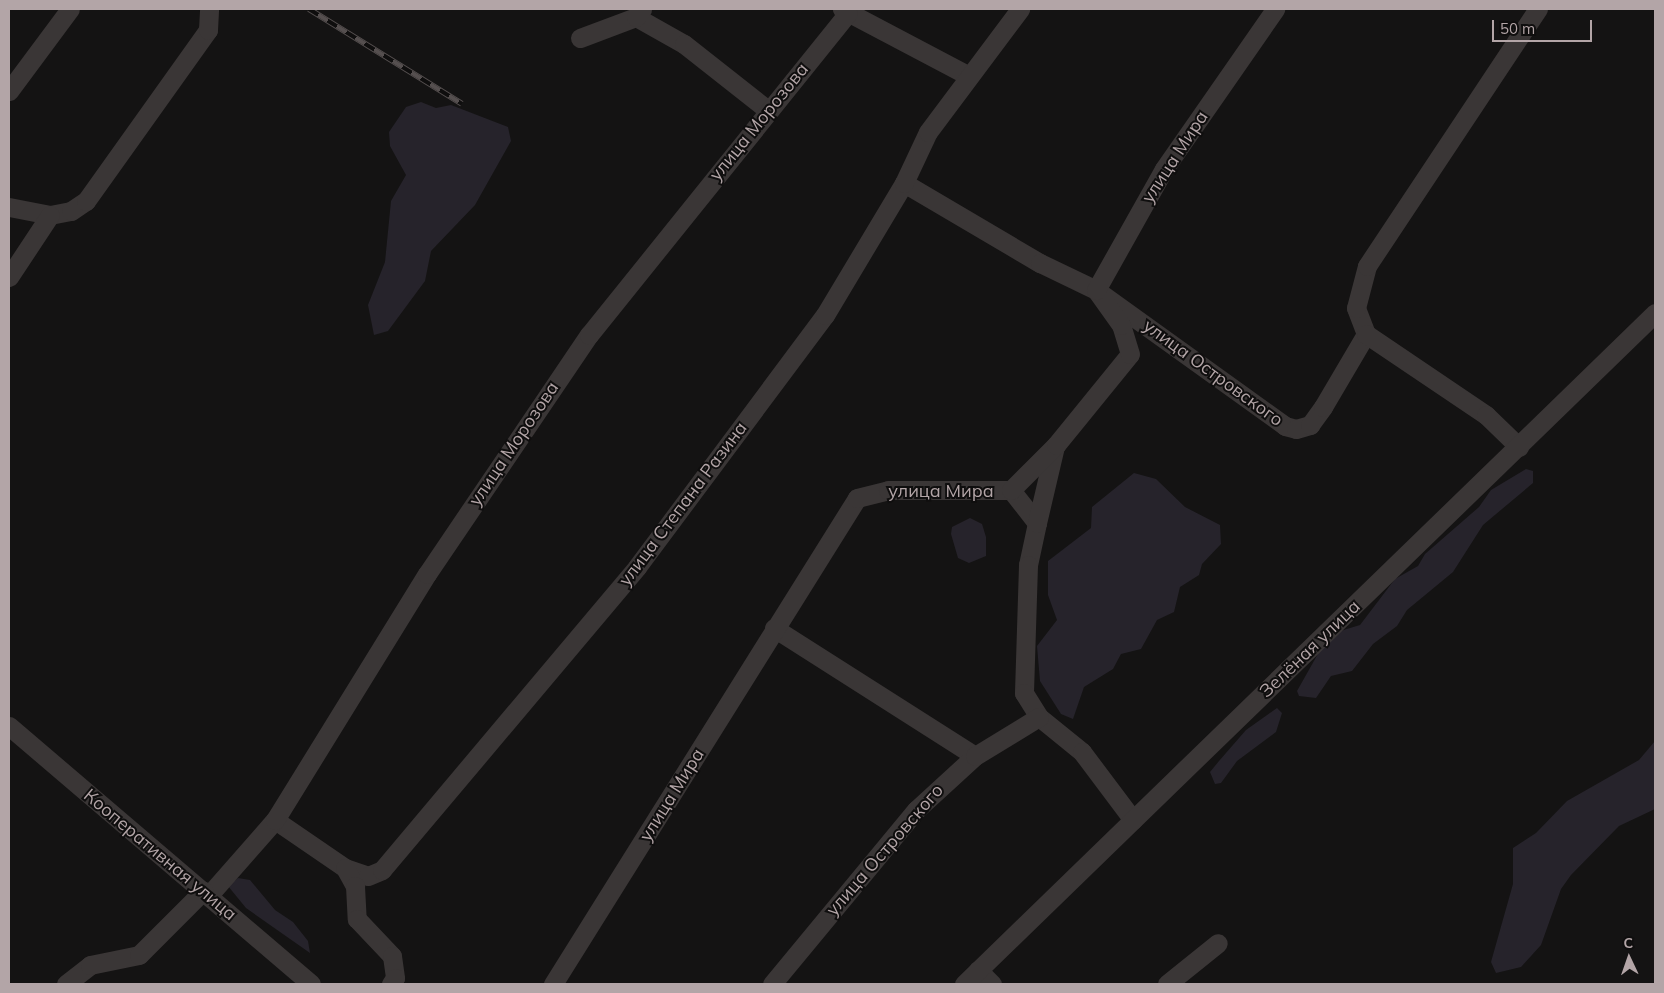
<!DOCTYPE html>
<meta charset="utf-8">
<style>
body{margin:0}
#map{position:relative;width:1664px;height:993px;overflow:hidden;background:#141313;font-family:Mulish,sans-serif}
div>[style]{position:absolute}
.green>*{inset:0;background:#26232b}
.minor>*{height:19px;margin:-9.5px;padding:0 9.5px;transform-origin:9.5px;border-radius:9.5px;background:#3a3636}
.rail>*{height:5.5px;margin-top:-2.75px;transform-origin:0;background:repeating-linear-gradient(90deg,#0f0e0e 0 11px,#554f4f 0 22px);box-sizing:border-box;border-block:1px solid #554f4f}
span{translate:-50% -50%;white-space:nowrap;text-align:center;line-height:1.15;-webkit-text-stroke:4px #0f0e0e;paint-order:stroke}
.street-label{font-size:18px;color:#b3a5a7}
.frame{position:absolute;inset:0;border:10px solid #b3a5a7;pointer-events:none}
.north{position:absolute;left:1604px;top:933px;width:50px;height:50px;-webkit-text-stroke:4px #0f0e0e;paint-order:stroke;rotate:357deg;font-size:14px;font-weight:700;line-height:20px;text-align:center;color:#b3a5a7}
.north::after{content:'';display:block;margin:auto;width:18px;height:22px;background:#b3a5a7;clip-path:polygon(50% 0,100% 100%,50% 72%,0 100%)}
.scale{position:absolute;left:1492px;top:20px;width:100px;height:22px;box-sizing:border-box;border:2px solid #b3a5a7;border-top:0;padding-left:6px;font-size:15px;line-height:18px;white-space:nowrap;color:#b3a5a7;-webkit-text-stroke:4px #0f0e0e;paint-order:stroke}
</style>
<div id="map">
<div class="green">
<div style="clip-path:polygon(421px 102px,436px 108px,451px 105px,508px 127px,511px 141px,475px 205px,431px 251px,425px 281px,388px 331px,374px 335px,368px 305px,385px 262px,391px 201px,406px 175px,390px 146px,389px 132px,406px 107px)"></div>
<div style="clip-path:polygon(1526px 469px,1533px 471px,1533px 483px,1483px 525px,1453px 572px,1407px 610px,1397px 626px,1373px 644px,1352px 671px,1331px 676px,1316px 698px,1299px 696px,1297px 691px,1319px 652px,1337px 632px,1360px 625px,1395px 579px,1418px 566px,1425px 554px,1479px 507px,1491px 490px)"></div>
<div style="clip-path:polygon(1134px 473px,1156px 479px,1185px 507px,1220px 525px,1221px 544px,1202px 564px,1199px 575px,1180px 587px,1174px 612px,1157px 620px,1141px 649px,1121px 654px,1113px 669px,1084px 687px,1073px 719px,1061px 714px,1040px 681px,1037px 646px,1057px 620px,1048px 595px,1048px 561px,1091px 528px,1092px 507px)"></div>
<div style="clip-path:polygon(970px 518px,982px 524px,986px 537px,986px 556px,969px 563px,958px 558px,951px 534px,952px 527px)"></div>
<div style="clip-path:polygon(1277px 708px,1282px 713px,1276px 732px,1237px 761px,1221px 783px,1215px 784px,1210px 772px,1219px 761px,1246px 730px)"></div>
<div style="clip-path:polygon(1655px 741px,1655px 809px,1619px 826px,1571px 875px,1561px 889px,1541px 945px,1521px 967px,1496px 973px,1491px 962px,1513px 884px,1513px 848px,1536px 833px,1567px 801px,1639px 760px)"></div>
<div style="clip-path:polygon(238px 878px,250px 880px,275px 910px,293px 922px,308px 941px,310px 953px,246px 908px,228px 886px)"></div>
</div>
<div class="minor">
<div style="left:842px;top:9px;width:141px;rotate:27.8deg"></div>
<div style="left:636px;top:17px;width:55px;rotate:29.4deg"></div>
<div style="left:684px;top:44px;width:107px;rotate:38.2deg"></div>
<div style="left:580px;top:38px;width:60px;rotate:-20.6deg"></div>
<div style="left:636px;top:17px;width:10px;rotate:-53deg"></div>
<div style="left:9px;top:91px;width:102px;rotate:-53.4deg"></div>
<div style="left:904px;top:183px;width:158px;rotate:30.5deg"></div>
<div style="left:1040px;top:263px;width:62px;rotate:25.7deg"></div>
<div style="left:1096px;top:290px;width:233px;rotate:35.7deg"></div>
<div style="left:1285px;top:426px;width:11px;rotate:15deg"></div>
<div style="left:1296px;top:429px;width:15px;rotate:-16deg"></div>
<div style="left:1310px;top:425px;width:22px;rotate:-54deg"></div>
<div style="left:1323px;top:407px;width:85px;rotate:-59.5deg"></div>
<div style="left:1366px;top:334px;width:28px;rotate:-111deg"></div>
<div style="left:1356px;top:308px;width:43px;rotate:-75.3deg"></div>
<div style="left:1367px;top:266px;width:309px;rotate:-56.4deg"></div>
<div style="left:9px;top:207px;width:42px;rotate:11deg"></div>
<div style="left:50px;top:215px;width:21px;rotate:-11deg"></div>
<div style="left:71px;top:211px;width:18px;rotate:-34deg"></div>
<div style="left:86px;top:201px;width:210px;rotate:-54.5deg"></div>
<div style="left:208px;top:30px;width:21px;rotate:-87deg"></div>
<div style="left:9px;top:277px;width:74px;rotate:-56.5deg"></div>
<div style="left:1366px;top:334px;width:145px;rotate:34deg"></div>
<div style="left:1486px;top:415px;width:46px;rotate:44.1deg"></div>
<div style="left:1011px;top:490px;width:42px;rotate:51.8deg"></div>
<div style="left:1037px;top:523px;width:43px;rotate:102.1deg"></div>
<div style="left:1028px;top:565px;width:128px;rotate:91.8deg"></div>
<div style="left:1024px;top:693px;width:28px;rotate:58deg"></div>
<div style="left:1039px;top:717px;width:55px;rotate:39.1deg"></div>
<div style="left:1082px;top:752px;width:85px;rotate:53.1deg"></div>
<div style="left:1037px;top:523px;width:79px;rotate:-76.8deg"></div>
<div style="left:774px;top:628px;width:238px;rotate:32.5deg"></div>
<div style="left:9px;top:726px;width:397px;rotate:40.5deg"></div>
<div style="left:275px;top:820px;width:85px;rotate:34.4deg"></div>
<div style="left:345px;top:868px;width:24px;rotate:19deg"></div>
<div style="left:368px;top:876px;width:15px;rotate:-23deg"></div>
<div style="left:382px;top:870px;width:396px;rotate:-49.9deg"></div>
<div style="left:637px;top:567px;width:314px;rotate:-53.3deg"></div>
<div style="left:825px;top:315px;width:154px;rotate:-59.1deg"></div>
<div style="left:904px;top:183px;width:56px;rotate:-64.8deg"></div>
<div style="left:928px;top:132px;width:154px;rotate:-53.2deg"></div>
<div style="left:345px;top:868px;width:21px;rotate:61deg"></div>
<div style="left:355px;top:886px;width:33px;rotate:87deg"></div>
<div style="left:357px;top:919px;width:51px;rotate:46.6deg"></div>
<div style="left:392px;top:956px;width:22px;rotate:82deg"></div>
<div style="left:395px;top:978px;width:7px;rotate:124deg"></div>
<div style="left:209px;top:895px;width:100px;rotate:-48.7deg"></div>
<div style="left:275px;top:820px;width:289px;rotate:-58.3deg"></div>
<div style="left:427px;top:574px;width:289px;rotate:-55.9deg"></div>
<div style="left:589px;top:335px;width:413px;rotate:-51.2deg"></div>
<div style="left:978px;top:970px;width:20px;rotate:45deg"></div>
<div style="left:66px;top:984px;width:31px;rotate:-38deg"></div>
<div style="left:90px;top:965px;width:50px;rotate:-11.5deg"></div>
<div style="left:139px;top:955px;width:91px;rotate:-45deg"></div>
<div style="left:553px;top:984px;width:573px;rotate:-57.97deg"></div>
<div style="left:857px;top:498px;width:32px;rotate:-14deg"></div>
<div style="left:888px;top:490px;width:123px"></div>
<div style="left:1011px;top:490px;width:64px;rotate:-45deg"></div>
<div style="left:1056px;top:445px;width:117px;rotate:-50.9deg"></div>
<div style="left:1130px;top:354px;width:30px;rotate:-107deg"></div>
<div style="left:1121px;top:325px;width:43px;rotate:-125.5deg"></div>
<div style="left:1096px;top:290px;width:139px;rotate:-60.7deg"></div>
<div style="left:1164px;top:169px;width:195px;rotate:-55.2deg"></div>
<div style="left:772px;top:984px;width:226px;rotate:-50.4deg"></div>
<div style="left:916px;top:810px;width:80px;rotate:-42.5deg"></div>
<div style="left:975px;top:756px;width:75px;rotate:-31.4deg"></div>
<div style="left:964px;top:984px;width:963px;rotate:-44.16deg"></div>
<div style="left:1167px;top:984px;width:65px;rotate:-38.8deg"></div>
</div>
<div class="rail">
<div style="left:309px;top:9px;width:180px;rotate:31.8deg"></div>
</div>
<div class="street-label">
<span style="left:759px;top:122px;rotate:-51deg">улица Морозова</span>
<span style="left:1175px;top:157px;rotate:-57deg">улица Мира</span>
<span style="left:1213px;top:373px;rotate:36deg">улица Островского</span>
<span style="left:514px;top:444px;rotate:-56deg">улица Морозова</span>
<span style="left:941px;top:491px">улица Мира</span>
<span style="left:683px;top:504px;rotate:-53deg">улица Степана Разина</span>
<span style="left:1310px;top:649px;rotate:-44deg">Зелёная улица</span>
<span style="left:672px;top:795px;rotate:-58deg">улица Мира</span>
<span style="left:885px;top:850px;rotate:-49deg">улица Островского</span>
<span style="left:160px;top:855px;rotate:40deg">Кооперативная улица</span>
</div>
<div class="frame"></div>
<div class="north">С</div>
<div class="scale">50 m</div>
</div>
